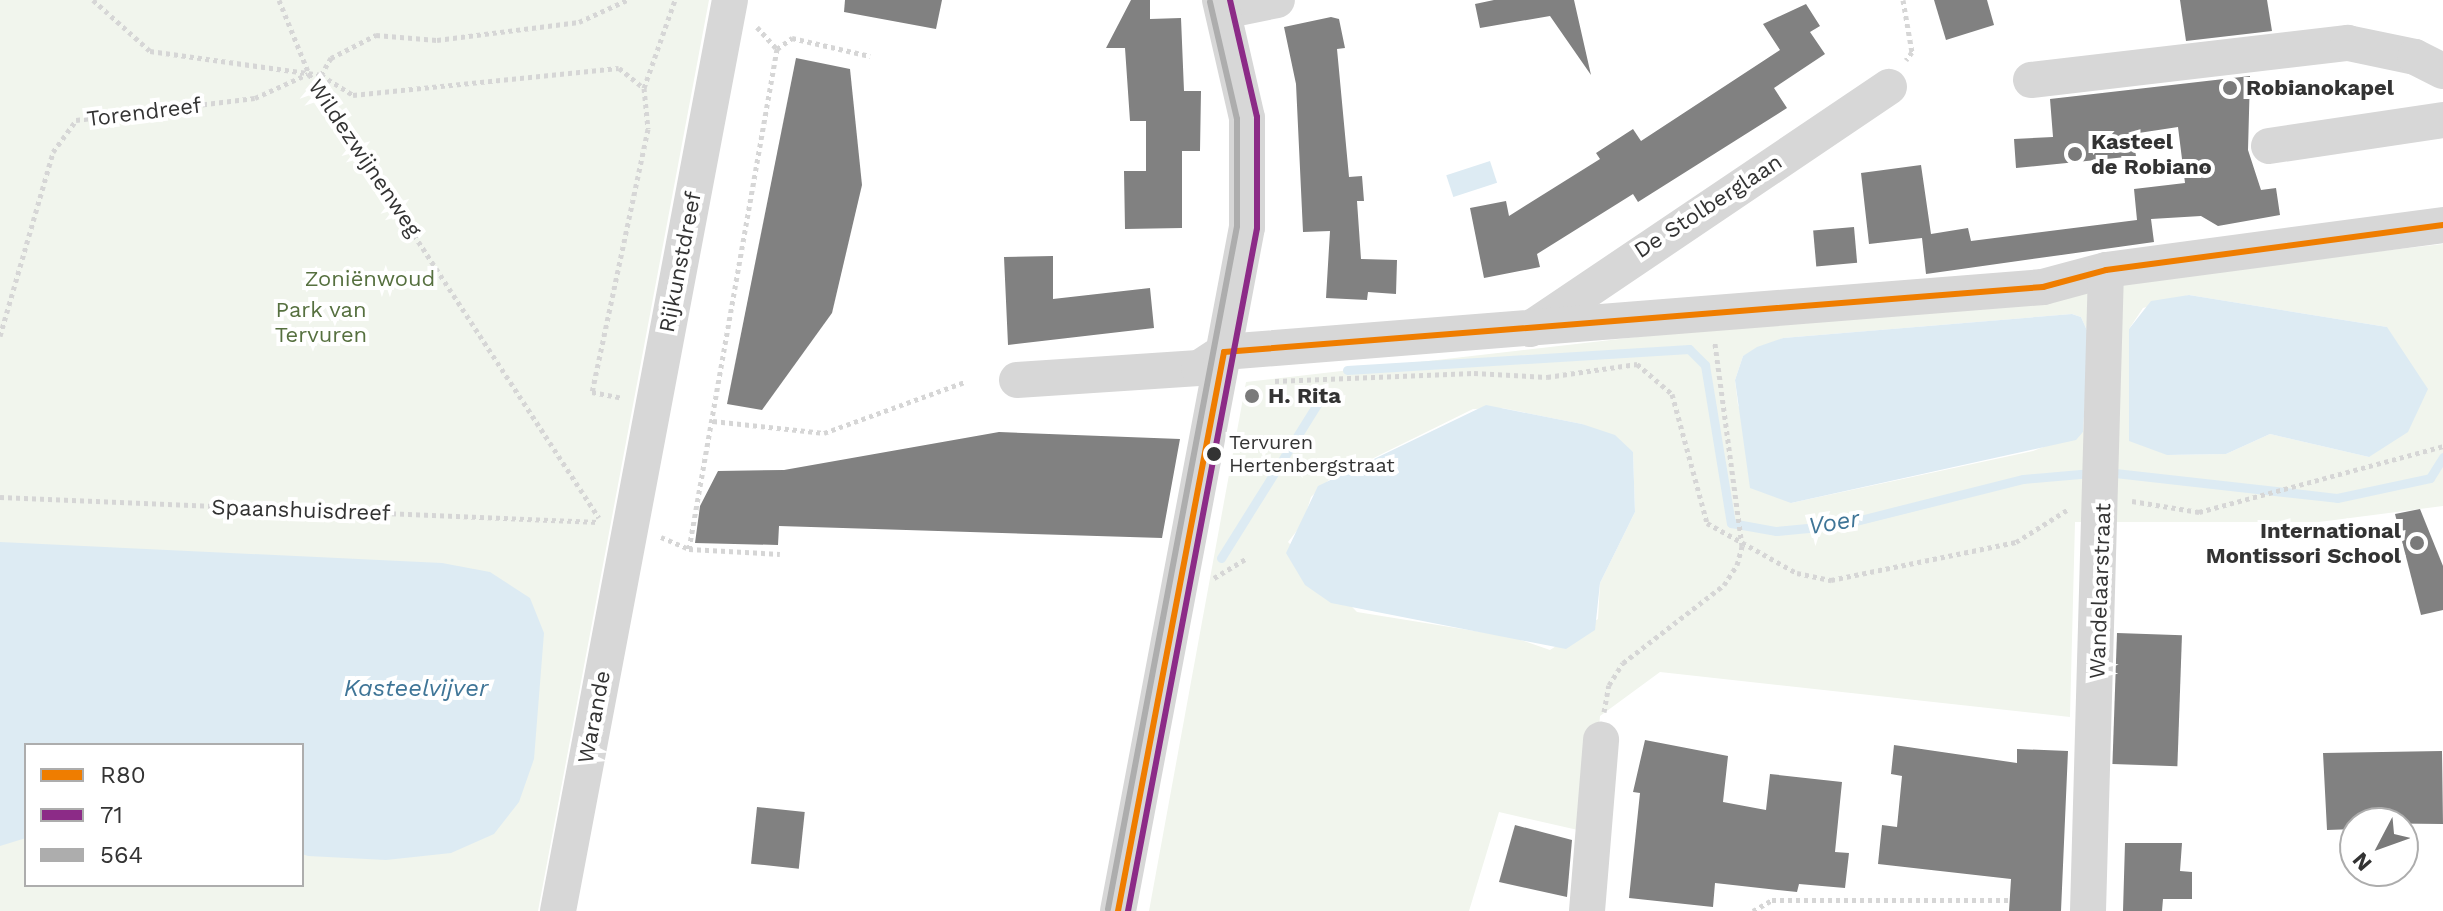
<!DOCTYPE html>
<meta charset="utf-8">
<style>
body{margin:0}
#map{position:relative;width:2443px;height:911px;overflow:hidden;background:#fff;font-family:"Work Sans",sans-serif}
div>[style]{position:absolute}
.green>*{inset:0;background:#f1f5ed}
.water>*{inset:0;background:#ddebf3;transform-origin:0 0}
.stream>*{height:9px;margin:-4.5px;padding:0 4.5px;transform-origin:4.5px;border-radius:4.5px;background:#ddebf3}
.building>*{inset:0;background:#818181;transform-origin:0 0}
.path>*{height:5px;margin-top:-2.5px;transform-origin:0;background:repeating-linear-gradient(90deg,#d6d6d6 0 4px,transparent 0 8px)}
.minor>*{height:36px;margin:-18px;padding:0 18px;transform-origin:18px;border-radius:18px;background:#d7d7d7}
.bus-1>*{height:6px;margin:-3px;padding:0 3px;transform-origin:3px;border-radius:3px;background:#ef7d00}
.bus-2>*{height:6px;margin:-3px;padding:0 3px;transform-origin:3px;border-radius:3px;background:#8c2b87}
.bus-3>*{height:6px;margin:-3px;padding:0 3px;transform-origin:3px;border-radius:3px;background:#adadad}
.dots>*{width:22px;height:22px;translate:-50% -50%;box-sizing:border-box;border:4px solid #fff;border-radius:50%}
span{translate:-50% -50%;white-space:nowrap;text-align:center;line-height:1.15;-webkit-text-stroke:8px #fff;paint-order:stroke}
.bus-label{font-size:20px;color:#333}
.left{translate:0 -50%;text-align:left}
.poi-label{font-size:22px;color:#333;font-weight:700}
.right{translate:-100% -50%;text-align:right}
.street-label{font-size:22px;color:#333}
.park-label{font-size:22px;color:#56703f}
.water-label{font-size:24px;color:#3f7597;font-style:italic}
.legend{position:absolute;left:24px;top:743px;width:280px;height:144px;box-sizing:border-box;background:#fff;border:2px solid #adadad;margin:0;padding:10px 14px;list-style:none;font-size:24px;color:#333}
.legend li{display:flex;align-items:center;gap:16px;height:40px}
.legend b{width:40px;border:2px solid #adadad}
.north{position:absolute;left:2339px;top:807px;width:80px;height:80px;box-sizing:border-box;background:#fff;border:2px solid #adadad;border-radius:50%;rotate:229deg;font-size:22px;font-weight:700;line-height:32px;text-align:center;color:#333}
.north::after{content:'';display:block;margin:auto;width:28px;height:36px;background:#7a7a7a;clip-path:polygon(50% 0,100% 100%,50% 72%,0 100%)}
</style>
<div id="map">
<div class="green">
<div style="clip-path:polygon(evenodd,0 0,709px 0,538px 911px,0 911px,0 0,26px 745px,302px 745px,302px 885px,26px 885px,26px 745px)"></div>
<div style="clip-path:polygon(evenodd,2443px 244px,2443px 506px,2319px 522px,2075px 522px,2070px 717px,1660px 672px,1600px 716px,1591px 833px,1499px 812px,1469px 911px,1149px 911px,1246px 382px,2443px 244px,2189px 295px,2387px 327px,2369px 457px,2270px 434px,2226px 454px,2167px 455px,2129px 329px,2143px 308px,2189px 295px,2443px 244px,2072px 314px,2081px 317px,2089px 335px,2083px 432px,2033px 451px,1791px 503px,1738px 405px,1735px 380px,1743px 356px,1783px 338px,2072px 314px,2443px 244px,1502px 408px,1582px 424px,1633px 452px,1635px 512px,1600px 583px,1598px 619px,1550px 650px,1512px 637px,1357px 612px,1288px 542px,1303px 523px,1311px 497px,1329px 480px,1473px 409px,1502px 408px)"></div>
</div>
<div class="water">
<div style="left:1490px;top:161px;width:23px;height:46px;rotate:72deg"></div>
<div style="clip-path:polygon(2189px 295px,2387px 327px,2428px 389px,2408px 432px,2369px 457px,2270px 434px,2226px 454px,2167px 455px,2129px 441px,2129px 329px,2151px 301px)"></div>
<div style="clip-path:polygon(2072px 314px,2081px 317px,2089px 335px,2083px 432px,2076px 440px,1791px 503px,1750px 488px,1735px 380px,1743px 356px,1757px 347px,1783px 338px)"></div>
<div style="clip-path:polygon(1486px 405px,1582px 424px,1615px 435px,1633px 452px,1635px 512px,1600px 583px,1595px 630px,1566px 649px,1331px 603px,1305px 585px,1286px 553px,1318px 486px)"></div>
<div style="clip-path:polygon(0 542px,442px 563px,490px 572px,530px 598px,544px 633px,534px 759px,519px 802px,494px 834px,451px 853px,386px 860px,308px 856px,302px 854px,302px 745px,26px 745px,26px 838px,0 846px)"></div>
</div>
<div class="stream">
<div style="left:1347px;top:370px;width:343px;rotate:-3.5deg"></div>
<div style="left:1689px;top:349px;width:23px;rotate:45deg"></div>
<div style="left:1705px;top:365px;width:160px;rotate:80.7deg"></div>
<div style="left:1731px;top:523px;width:46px;rotate:10.1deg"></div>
<div style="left:1776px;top:531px;width:64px;rotate:-5.4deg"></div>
<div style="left:1840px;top:525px;width:189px;rotate:-14.1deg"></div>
<div style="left:2023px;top:479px;width:69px;rotate:-5deg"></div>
<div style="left:2106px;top:472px;width:232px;rotate:6.4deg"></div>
<div style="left:2337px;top:498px;width:95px;rotate:-12.1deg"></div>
<div style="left:2430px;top:478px;width:25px;rotate:-58deg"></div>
<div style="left:1221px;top:558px;width:192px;rotate:-58deg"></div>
</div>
<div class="building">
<div style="clip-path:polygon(845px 0,942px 0,936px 29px,844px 12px)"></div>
<div style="clip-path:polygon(1131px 0,1150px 0,1150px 19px,1181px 18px,1184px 91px,1201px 91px,1200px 151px,1182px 151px,1182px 228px,1125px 229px,1124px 171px,1146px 171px,1146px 121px,1130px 121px,1125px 48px,1106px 48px)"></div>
<div style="clip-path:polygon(1494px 0,1574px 0,1591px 75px,1550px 16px,1480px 28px,1475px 4px)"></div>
<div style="clip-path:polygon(1934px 0,1987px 0,1994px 25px,1946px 40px)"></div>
<div style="clip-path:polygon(2180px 0,2267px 0,2272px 31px,2186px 41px)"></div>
<div style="clip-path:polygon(1806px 4px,1820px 26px,1810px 32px,1825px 54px,1774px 88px,1787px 108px,1638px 202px,1633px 194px,1537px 254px,1540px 267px,1484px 278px,1470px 208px,1506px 201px,1509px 216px,1600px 159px,1596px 153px,1633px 129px,1641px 141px,1780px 50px,1763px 24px)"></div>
<div style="clip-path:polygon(1331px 17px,1339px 19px,1345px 48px,1337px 49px,1349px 177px,1362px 176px,1364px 201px,1357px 201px,1361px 259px,1397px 260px,1396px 294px,1368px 292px,1367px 300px,1326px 298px,1330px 231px,1303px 232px,1296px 84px,1284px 27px)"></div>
<div style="clip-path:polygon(796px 58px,850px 69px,862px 185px,832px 313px,762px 410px,727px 404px)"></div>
<div style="clip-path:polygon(2250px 76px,2248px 150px,2261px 190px,2276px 188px,2280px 215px,2218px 226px,2201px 216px,2151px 219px,2154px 242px,1926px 274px,1922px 238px,1869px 244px,1861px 173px,1921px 165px,1931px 234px,1968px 228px,1971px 241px,2137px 220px,2134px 189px,2185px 183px,2178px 127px,2132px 134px,2136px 156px,2016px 168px,2014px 139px,2053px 137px,2050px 99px)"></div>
<div style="left:1854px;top:227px;width:36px;height:41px;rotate:85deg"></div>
<div style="clip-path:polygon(1053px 256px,1053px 299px,1150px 288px,1154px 328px,1008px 345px,1004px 257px)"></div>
<div style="clip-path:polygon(999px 432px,1180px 439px,1162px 538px,779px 526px,778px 545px,695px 543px,700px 506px,718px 471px,784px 470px)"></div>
<div style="clip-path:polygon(2420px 509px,2443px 566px,2443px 610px,2421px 615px,2395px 514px)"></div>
<div style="left:2117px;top:633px;width:65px;height:131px;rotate:2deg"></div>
<div style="clip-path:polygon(1645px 740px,1728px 756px,1723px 802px,1766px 810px,1770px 774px,1842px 782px,1835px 852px,1849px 853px,1845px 888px,1799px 884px,1797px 892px,1715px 883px,1713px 907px,1629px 898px,1640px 793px,1633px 792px)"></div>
<div style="clip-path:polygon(1894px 745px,2017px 763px,2017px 749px,2068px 751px,2061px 911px,2009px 911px,2011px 879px,1878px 864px,1882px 825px,1897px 827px,1902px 776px,1891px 774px)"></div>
<div style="clip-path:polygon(2442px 751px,2443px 824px,2355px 823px,2355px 829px,2327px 830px,2323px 753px)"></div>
<div style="left:757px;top:807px;width:48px;height:57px;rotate:6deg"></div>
<div style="clip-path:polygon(1515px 825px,1572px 840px,1567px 897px,1499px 882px)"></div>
<div style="clip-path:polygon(2125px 843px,2182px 843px,2180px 871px,2192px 872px,2192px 899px,2163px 899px,2162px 911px,2123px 911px)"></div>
</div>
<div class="path">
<div style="left:93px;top:0;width:76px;rotate:41.8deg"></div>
<div style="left:150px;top:51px;width:173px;rotate:8deg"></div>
<div style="left:321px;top:75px;width:38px;rotate:32deg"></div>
<div style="left:353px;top:95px;width:267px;rotate:-5.8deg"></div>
<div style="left:619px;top:68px;width:32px;rotate:39deg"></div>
<div style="left:644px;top:88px;width:41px;rotate:84.4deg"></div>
<div style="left:648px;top:129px;width:269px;rotate:102deg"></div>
<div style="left:592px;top:392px;width:31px;rotate:11deg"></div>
<div style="left:279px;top:0;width:80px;rotate:67.9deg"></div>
<div style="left:309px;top:74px;width:530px;rotate:56.85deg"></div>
<div style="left:1903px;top:0;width:53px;rotate:80.2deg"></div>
<div style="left:1912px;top:52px;width:10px;rotate:127deg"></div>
<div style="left:757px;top:27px;width:30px;rotate:48deg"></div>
<div style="left:321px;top:75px;width:20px;rotate:-60deg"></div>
<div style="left:331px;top:58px;width:51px;rotate:-27.1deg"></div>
<div style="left:376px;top:35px;width:61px;rotate:4.7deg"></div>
<div style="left:437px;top:40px;width:143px;rotate:-7.2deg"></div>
<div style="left:579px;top:22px;width:53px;rotate:-24.6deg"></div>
<div style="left:644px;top:88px;width:93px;rotate:-70.6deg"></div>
<div style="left:0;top:336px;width:191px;rotate:-73.9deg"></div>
<div style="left:53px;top:152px;width:39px;rotate:-54deg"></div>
<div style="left:76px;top:120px;width:180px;rotate:-7deg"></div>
<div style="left:255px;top:98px;width:58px;rotate:-24.4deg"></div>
<div style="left:1275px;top:381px;width:199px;rotate:-2.3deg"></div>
<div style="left:1474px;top:373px;width:73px;rotate:3.1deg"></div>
<div style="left:1547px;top:377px;width:91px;rotate:-8.2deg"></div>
<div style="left:1637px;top:364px;width:46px;rotate:40.6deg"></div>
<div style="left:1672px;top:394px;width:134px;rotate:74.8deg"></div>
<div style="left:1707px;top:523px;width:103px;rotate:29.1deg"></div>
<div style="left:1797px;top:573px;width:35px;rotate:12deg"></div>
<div style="left:1831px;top:580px;width:189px;rotate:-11.6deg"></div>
<div style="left:2016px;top:542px;width:60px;rotate:-32.1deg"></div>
<div style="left:713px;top:421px;width:112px;rotate:6.2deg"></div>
<div style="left:824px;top:433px;width:150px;rotate:-19.9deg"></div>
<div style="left:0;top:497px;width:599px;rotate:2.39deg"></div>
<div style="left:2132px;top:501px;width:68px;rotate:9.3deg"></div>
<div style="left:2199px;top:512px;width:253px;rotate:-15.1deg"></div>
<div style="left:661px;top:537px;width:30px;rotate:23deg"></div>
<div style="left:689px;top:549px;width:508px;rotate:-80.02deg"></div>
<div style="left:777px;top:49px;width:19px;rotate:-36deg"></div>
<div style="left:792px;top:38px;width:80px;rotate:13deg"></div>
<div style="left:689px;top:549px;width:91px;rotate:3.1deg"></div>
<div style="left:1214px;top:578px;width:37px;rotate:-31deg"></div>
<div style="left:1604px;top:712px;width:27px;rotate:-80deg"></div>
<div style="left:1609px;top:685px;width:26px;rotate:-58deg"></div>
<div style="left:1623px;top:663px;width:128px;rotate:-37.7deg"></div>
<div style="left:1724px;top:585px;width:24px;rotate:-57deg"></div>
<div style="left:1737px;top:565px;width:20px;rotate:-75deg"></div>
<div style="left:1742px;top:546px;width:205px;rotate:-97.6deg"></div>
<div style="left:1753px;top:911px;width:22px;rotate:-30deg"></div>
<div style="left:1772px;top:900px;width:238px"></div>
</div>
<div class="minor">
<div style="left:1223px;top:11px;width:55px;rotate:-11.5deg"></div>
<div style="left:2031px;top:80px;width:319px;rotate:-6.7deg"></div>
<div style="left:2348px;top:43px;width:68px;rotate:11.8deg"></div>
<div style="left:2415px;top:57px;width:31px;rotate:27deg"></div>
<div style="left:2269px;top:146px;width:176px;rotate:-8.5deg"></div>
<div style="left:1530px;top:329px;width:433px;rotate:-34deg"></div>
<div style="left:1017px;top:380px;width:182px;rotate:-3.8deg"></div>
<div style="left:1199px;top:368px;width:30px;rotate:-33deg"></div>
<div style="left:1224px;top:352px;width:822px;rotate:-4.54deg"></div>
<div style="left:2043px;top:287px;width:65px;rotate:-15.1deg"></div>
<div style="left:2106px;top:270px;width:340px;rotate:-7.6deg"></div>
<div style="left:558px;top:911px;width:927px;rotate:-79.31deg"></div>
<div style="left:1118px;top:911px;width:696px;rotate:-79.32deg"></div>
<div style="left:1247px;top:227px;width:109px;rotate:-90deg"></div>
<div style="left:1247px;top:118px;width:121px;rotate:-102.9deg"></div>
<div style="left:1587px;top:911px;width:172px;rotate:-85.3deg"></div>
<div style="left:2088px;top:911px;width:641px;rotate:-88.39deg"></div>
</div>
<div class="bus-1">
<div style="left:1224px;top:352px;width:822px;rotate:-4.54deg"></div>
<div style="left:2043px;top:287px;width:65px;rotate:-15.1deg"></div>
<div style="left:2106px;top:270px;width:340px;rotate:-7.6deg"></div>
<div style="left:1118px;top:911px;width:569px;rotate:-79.26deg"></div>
</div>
<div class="bus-2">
<div style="left:1128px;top:911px;width:695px;rotate:-79.3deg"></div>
<div style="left:1257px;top:228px;width:111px;rotate:-90deg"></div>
<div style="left:1257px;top:117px;width:120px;rotate:-103deg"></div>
</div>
<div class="bus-3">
<div style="left:1108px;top:909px;width:695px;rotate:-79.3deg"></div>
<div style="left:1237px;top:226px;width:107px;rotate:-90deg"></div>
<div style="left:1237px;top:119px;width:120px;rotate:-103deg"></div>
</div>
<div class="dots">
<div style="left:2230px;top:88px;background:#7a7a7a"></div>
<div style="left:2075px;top:154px;background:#7a7a7a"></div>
<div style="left:1252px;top:396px;background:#7a7a7a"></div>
<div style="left:1214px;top:454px;background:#333"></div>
<div style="left:2417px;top:543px;background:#7a7a7a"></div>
</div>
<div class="bus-label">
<span class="left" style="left:1229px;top:454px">Tervuren<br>Hertenbergstraat</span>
</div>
<div class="poi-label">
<span class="left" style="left:2246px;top:88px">Robianokapel</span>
<span class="left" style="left:2091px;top:154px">Kasteel<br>de Robiano</span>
<span class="left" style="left:1268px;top:396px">H. Rita</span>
<span class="right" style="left:2401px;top:543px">International<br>Montissori School</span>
</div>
<div class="street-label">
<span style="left:144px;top:112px;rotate:-7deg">Torendreef</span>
<span style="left:365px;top:158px;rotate:56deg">Wildezwijnenweg</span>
<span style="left:1708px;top:206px;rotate:-33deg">De Stolberglaan</span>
<span style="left:680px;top:262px;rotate:-79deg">Rijkunstdreef</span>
<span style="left:301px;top:510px;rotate:2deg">Spaanshuisdreef</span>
<span style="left:2100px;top:591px;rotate:-88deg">Wandelaarstraat</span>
<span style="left:594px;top:717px;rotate:-79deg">Warande</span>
</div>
<div class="park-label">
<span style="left:370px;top:279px">Zoniënwoud</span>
<span style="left:321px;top:322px">Park van<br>Tervuren</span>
</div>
<div class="water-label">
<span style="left:1834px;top:523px;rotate:-9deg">Voer</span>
<span style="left:416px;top:689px">Kasteelvijver</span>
</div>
<ul class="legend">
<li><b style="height:10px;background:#ef7d00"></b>R80</li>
<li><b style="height:10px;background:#8c2b87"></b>71</li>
<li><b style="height:10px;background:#adadad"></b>564</li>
</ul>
<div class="north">N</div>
</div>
